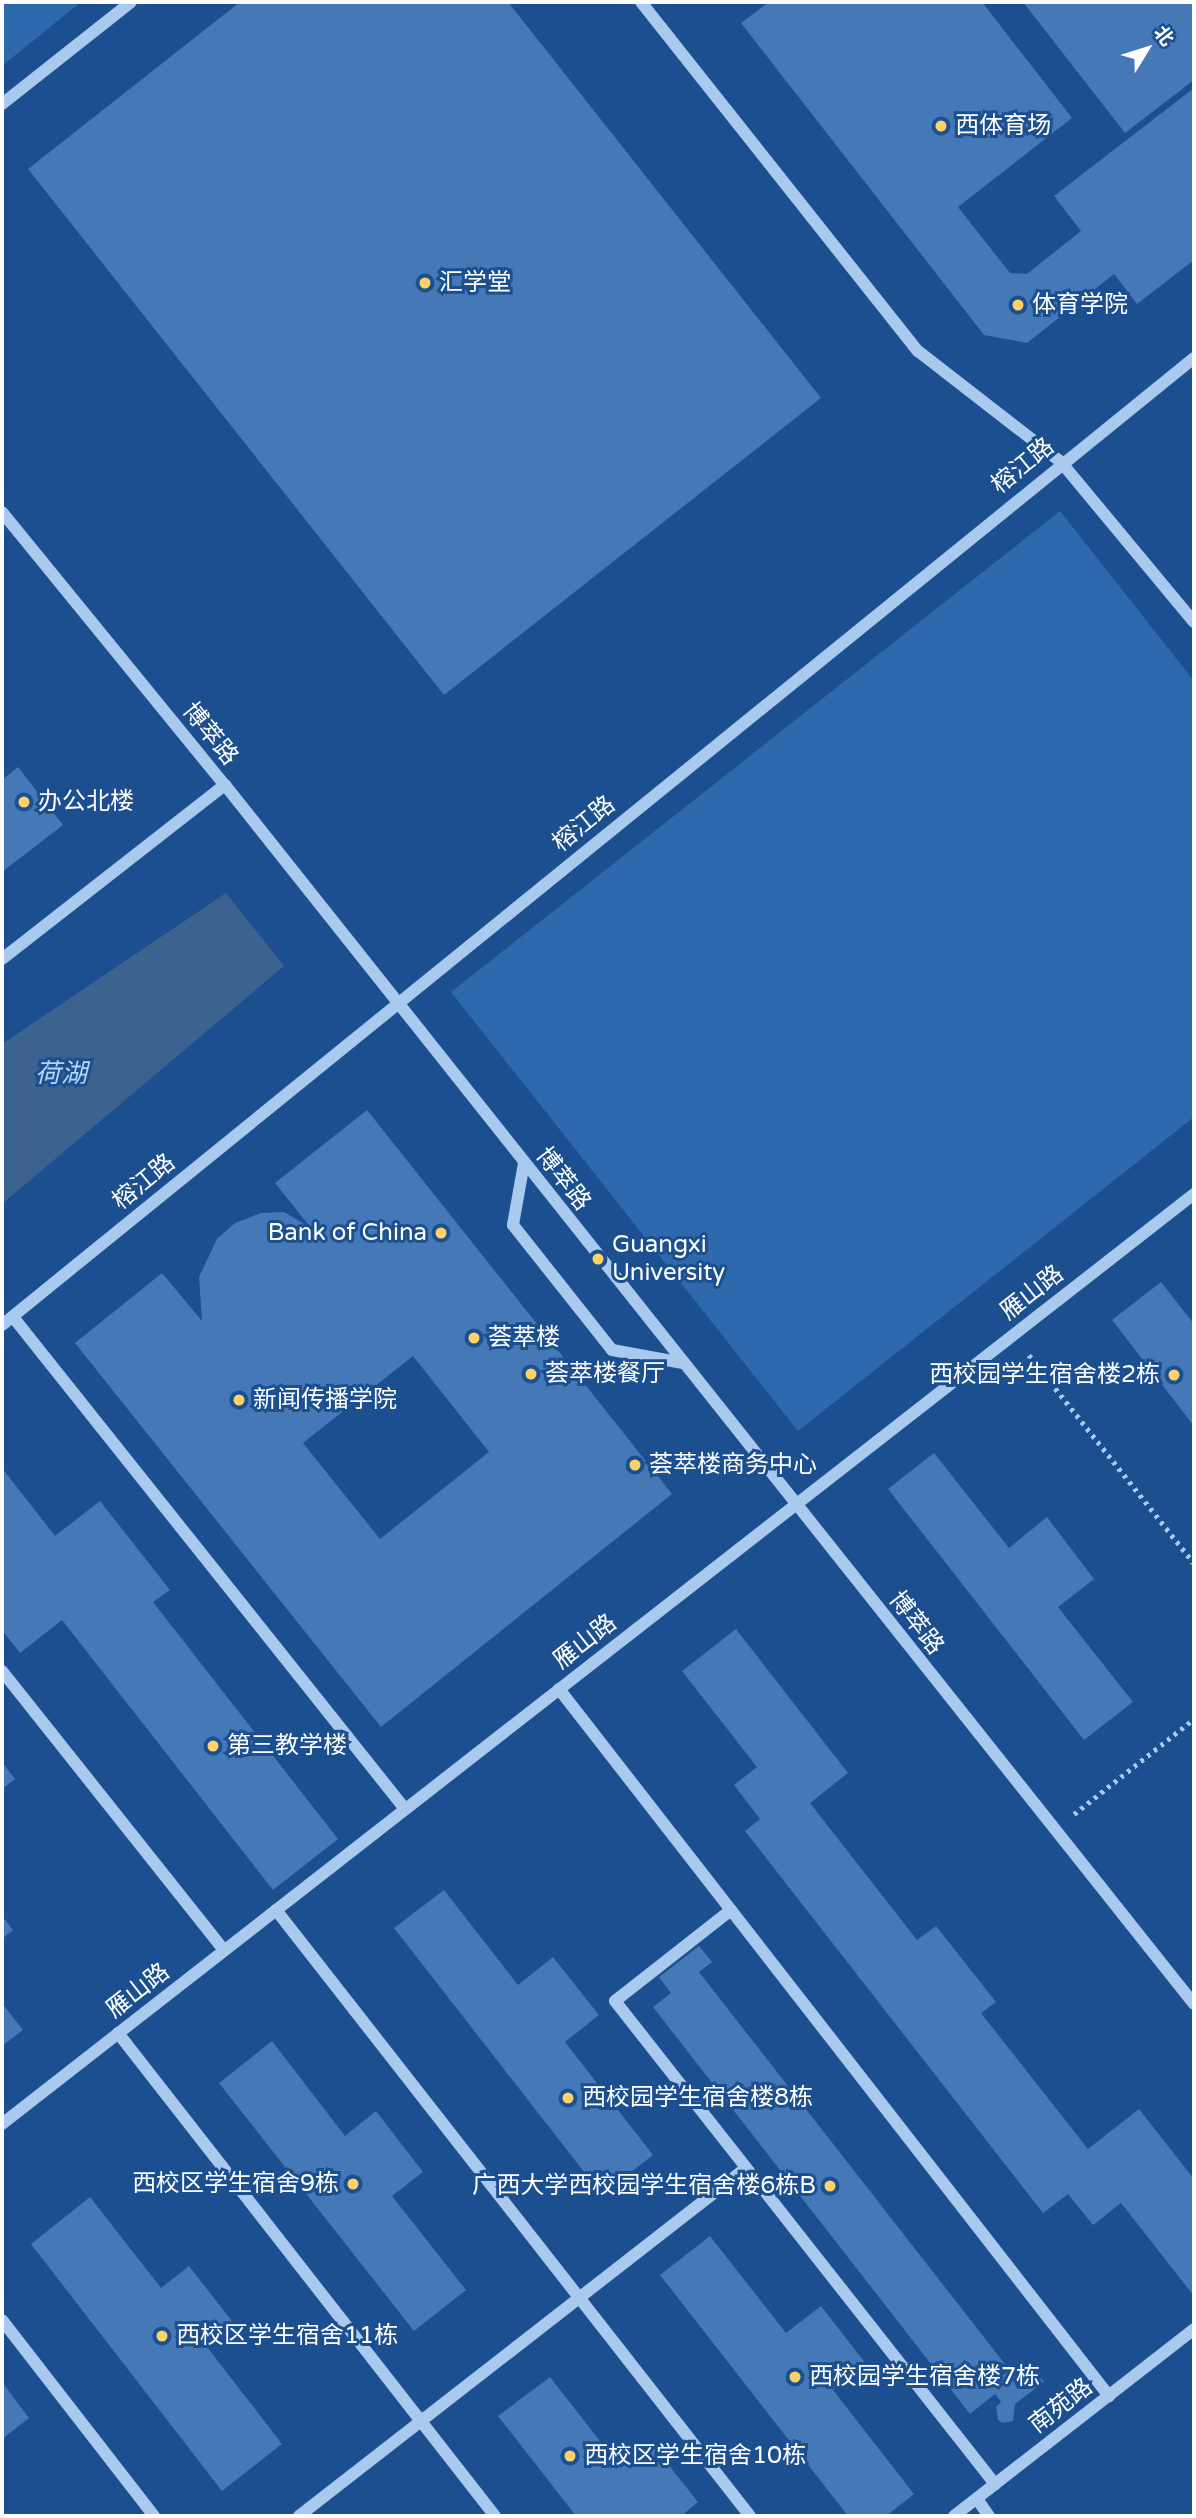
<!DOCTYPE html>
<meta charset="utf-8">
<style>
body{margin:0}
#map{position:relative;width:1196px;height:2518px;overflow:hidden;background:#1b4f8f;font-family:"Varela Round","Noto Sans SC",sans-serif}
div>[style]{position:absolute}
.green>*{inset:0;background:#2e69ad}
.water>*{inset:0;background:#3c6290}
.building>*{inset:0;background:#4478b7}
.path>*{height:4.5px;margin-top:-2.25px;transform-origin:0;background:repeating-linear-gradient(90deg,#a9c9ee 0 3.5px,transparent 0 8.5px)}
.minor>*{height:12px;margin:-6px;padding:0 6px;transform-origin:6px;border-radius:6px;background:#a9c9ee}
.dots>*{width:19px;height:19px;translate:-50% -50%;box-sizing:border-box;border:4px solid #1b4f8f;border-radius:50%}
span{translate:-50% -50%;white-space:nowrap;text-align:center;line-height:1.15;-webkit-text-stroke:6px #1b4f8f;paint-order:stroke}
.poi-label{font-size:24px;color:#fff}
.left{translate:0 -50%;text-align:left}
.right{translate:-100% -50%;text-align:right}
.street-label{font-size:24px;color:#fff}
.water-label{font-size:26px;color:#b5d3f5;font-style:italic}
.frame{position:absolute;inset:0;border:4px solid #fff;pointer-events:none}
.north{position:absolute;left:1112px;top:14px;width:70px;height:70px;-webkit-text-stroke:5px #1b4f8f;paint-order:stroke;rotate:52deg;font-size:19px;font-weight:700;line-height:28px;text-align:center;color:#fff}
.north::after{content:'';display:block;margin:auto;width:24px;height:32px;background:#fff;clip-path:polygon(50% 0,100% 100%,50% 72%,0 100%)}
</style>
<div id="map">
<div class="green">
<div style="clip-path:polygon(2px 2px,81px 2px,2px 66px)"></div>
<div style="clip-path:polygon(1060px 511px,1194px 681px,1194px 1117px,798px 1431px,451px 992px)"></div>
</div>
<div class="water">
<div style="clip-path:polygon(226px 893px,284px 966px,2px 1204px,2px 1044px)"></div>
</div>
<div class="building">
<div style="clip-path:polygon(240px 2px,508px 2px,821px 398px,444px 695px,28px 169px)"></div>
<div style="clip-path:polygon(769px 2px,982px 2px,1072px 118px,958px 207px,1010px 273px,1027px 274px,1081px 231px,1054px 196px,1194px 88px,1194px 260px,1137px 304px,1114px 274px,1027px 343px,984px 335px,741px 23px)"></div>
<div style="clip-path:polygon(1023px 2px,1194px 2px,1194px 80px,1125px 133px)"></div>
<div style="clip-path:polygon(18px 767px,63px 825px,2px 872px,2px 780px)"></div>
<div style="clip-path:polygon(evenodd,367px 1110px,672px 1494px,381px 1727px,75px 1343px,162px 1273px,202px 1321px,199px 1277px,217px 1239px,235px 1223px,261px 1213px,284px 1212px,311px 1228px,275px 1183px,367px 1110px,413px 1356px,489px 1452px,380px 1539px,303px 1443px,413px 1356px)"></div>
<div style="clip-path:polygon(1161px 1282px,1194px 1324px,1194px 1426px,1112px 1320px)"></div>
<div style="clip-path:polygon(934px 1453px,1009px 1548px,1047px 1517px,1094px 1579px,1058px 1607px,1133px 1702px,1084px 1740px,888px 1489px)"></div>
<div style="clip-path:polygon(2px 1468px,55px 1536px,100px 1501px,170px 1590px,153px 1602px,338px 1839px,273px 1890px,62px 1620px,20px 1653px,2px 1630px)"></div>
<div style="clip-path:polygon(736px 1629px,848px 1773px,810px 1803px,917px 1940px,936px 1926px,996px 2002px,981px 2013px,1088px 2149px,1139px 2109px,1194px 2179px,1194px 2296px,1121px 2203px,1093px 2225px,1068px 2194px,1043px 2213px,745px 1831px,760px 1819px,734px 1785px,757px 1767px,682px 1671px)"></div>
<div style="clip-path:polygon(2px 1762px,15px 1779px,2px 1789px)"></div>
<div style="clip-path:polygon(444px 1890px,518px 1985px,553px 1957px,599px 2015px,565px 2042px,653px 2155px,602px 2195px,394px 1928px)"></div>
<div style="clip-path:polygon(2px 1916px,13px 1930px,2px 1939px)"></div>
<div style="clip-path:polygon(699px 1946px,712px 1962px,699px 1972px,1015px 2377px,1031px 2366px,1044px 2382px,1015px 2404px,1013px 2421px,1003px 2423px,998px 2420px,996px 2407px,1001px 2402px,995px 2394px,970px 2414px,653px 2007px,671px 1993px,659px 1977px)"></div>
<div style="clip-path:polygon(2px 2003px,23px 2030px,2px 2046px)"></div>
<div style="clip-path:polygon(272px 2041px,345px 2136px,376px 2111px,423px 2172px,392px 2196px,466px 2290px,414px 2331px,219px 2083px)"></div>
<div style="clip-path:polygon(90px 2197px,161px 2288px,189px 2266px,235px 2325px,207px 2347px,282px 2444px,222px 2491px,31px 2244px)"></div>
<div style="clip-path:polygon(710px 2236px,786px 2333px,821px 2306px,866px 2364px,833px 2390px,914px 2494px,886px 2516px,848px 2516px,660px 2275px)"></div>
<div style="clip-path:polygon(550px 2377px,621px 2468px,652px 2444px,698px 2502px,681px 2516px,576px 2516px,498px 2416px)"></div>
<div style="clip-path:polygon(2px 2382px,29px 2418px,2px 2439px)"></div>
</div>
<div class="path">
<div style="left:1029px;top:1355px;width:265px;rotate:51.6deg"></div>
<div style="left:1074px;top:1814px;width:153px;rotate:-38.4deg"></div>
</div>
<div class="minor">
<div style="left:641px;top:2px;width:446px;rotate:51.6deg"></div>
<div style="left:918px;top:351px;width:181px;rotate:37.8deg"></div>
<div style="left:1061px;top:462px;width:208px;rotate:50.3deg"></div>
<div style="left:2px;top:104px;width:164px;rotate:-38.3deg"></div>
<div style="left:2px;top:512px;width:353px;rotate:50.8deg"></div>
<div style="left:225px;top:785px;width:1557px;rotate:51.52deg"></div>
<div style="left:2px;top:959px;width:283px;rotate:-38deg"></div>
<div style="left:524px;top:1163px;width:63px;rotate:100.1deg"></div>
<div style="left:513px;top:1225px;width:159px;rotate:51.6deg"></div>
<div style="left:612px;top:1350px;width:72px;rotate:10.4deg"></div>
<div style="left:13px;top:1317px;width:629px;rotate:51.45deg"></div>
<div style="left:2px;top:1325px;width:1535px;rotate:-39.05deg"></div>
<div style="left:2px;top:1671px;width:357px;rotate:51.5deg"></div>
<div style="left:559px;top:1689px;width:896px;rotate:52.12deg"></div>
<div style="left:276px;top:1910px;width:769px;rotate:51.97deg"></div>
<div style="left:731px;top:1910px;width:147px;rotate:141.9deg"></div>
<div style="left:615px;top:2001px;width:615px;rotate:51.81deg"></div>
<div style="left:118px;top:2033px;width:613px;rotate:52.03deg"></div>
<div style="left:2px;top:2124px;width:1512px;rotate:-37.96deg"></div>
<div style="left:2px;top:2320px;width:248px;rotate:52.2deg"></div>
<div style="left:977px;top:2499px;width:21px;rotate:55deg"></div>
<div style="left:299px;top:2516px;width:566px;rotate:-37.9deg"></div>
<div style="left:954px;top:2516px;width:304px;rotate:-37.9deg"></div>
</div>
<div class="dots">
<div style="left:941px;top:126px;background:#ffd166"></div>
<div style="left:425px;top:283px;background:#ffd166"></div>
<div style="left:1018px;top:305px;background:#ffd166"></div>
<div style="left:24px;top:802px;background:#ffd166"></div>
<div style="left:441px;top:1233px;background:#ffd166"></div>
<div style="left:598px;top:1259px;background:#ffd166"></div>
<div style="left:474px;top:1338px;background:#ffd166"></div>
<div style="left:531px;top:1374px;background:#ffd166"></div>
<div style="left:1174px;top:1375px;background:#ffd166"></div>
<div style="left:239px;top:1400px;background:#ffd166"></div>
<div style="left:635px;top:1465px;background:#ffd166"></div>
<div style="left:213px;top:1746px;background:#ffd166"></div>
<div style="left:568px;top:2098px;background:#ffd166"></div>
<div style="left:353px;top:2184px;background:#ffd166"></div>
<div style="left:830px;top:2186px;background:#ffd166"></div>
<div style="left:162px;top:2336px;background:#ffd166"></div>
<div style="left:795px;top:2377px;background:#ffd166"></div>
<div style="left:570px;top:2456px;background:#ffd166"></div>
</div>
<div class="poi-label">
<span class="left" style="left:955px;top:126px">西体育场</span>
<span class="left" style="left:439px;top:283px">汇学堂</span>
<span class="left" style="left:1032px;top:305px">体育学院</span>
<span class="left" style="left:38px;top:802px">办公北楼</span>
<span class="right" style="left:427px;top:1233px">Bank of China</span>
<span class="left" style="left:612px;top:1259px">Guangxi<br>University</span>
<span class="left" style="left:488px;top:1338px">荟萃楼</span>
<span class="left" style="left:545px;top:1374px">荟萃楼餐厅</span>
<span class="right" style="left:1160px;top:1375px">西校园学生宿舍楼2栋</span>
<span class="left" style="left:253px;top:1400px">新闻传播学院</span>
<span class="left" style="left:649px;top:1465px">荟萃楼商务中心</span>
<span class="left" style="left:227px;top:1746px">第三教学楼</span>
<span class="left" style="left:582px;top:2098px">西校园学生宿舍楼8栋</span>
<span class="right" style="left:339px;top:2184px">西校区学生宿舍9栋</span>
<span class="right" style="left:816px;top:2186px">广西大学西校园学生宿舍楼6栋B</span>
<span class="left" style="left:176px;top:2336px">西校区学生宿舍11栋</span>
<span class="left" style="left:809px;top:2377px">西校园学生宿舍楼7栋</span>
<span class="left" style="left:584px;top:2456px">西校区学生宿舍10栋</span>
</div>
<div class="street-label">
<span style="left:1023px;top:466px;rotate:-39deg">榕江路</span>
<span style="left:210px;top:734px;rotate:51deg">博萃路</span>
<span style="left:584px;top:824px;rotate:-39deg">榕江路</span>
<span style="left:563px;top:1179px;rotate:52deg">博萃路</span>
<span style="left:144px;top:1182px;rotate:-39deg">榕江路</span>
<span style="left:1032px;top:1293px;rotate:-38deg">雁山路</span>
<span style="left:916px;top:1623px;rotate:52deg">博萃路</span>
<span style="left:585px;top:1642px;rotate:-38deg">雁山路</span>
<span style="left:138px;top:1991px;rotate:-38deg">雁山路</span>
<span style="left:1061px;top:2406px;rotate:-38deg">南苑路</span>
</div>
<div class="water-label">
<span style="left:61px;top:1074px">荷湖</span>
</div>
<div class="frame"></div>
<div class="north">北</div>
</div>
